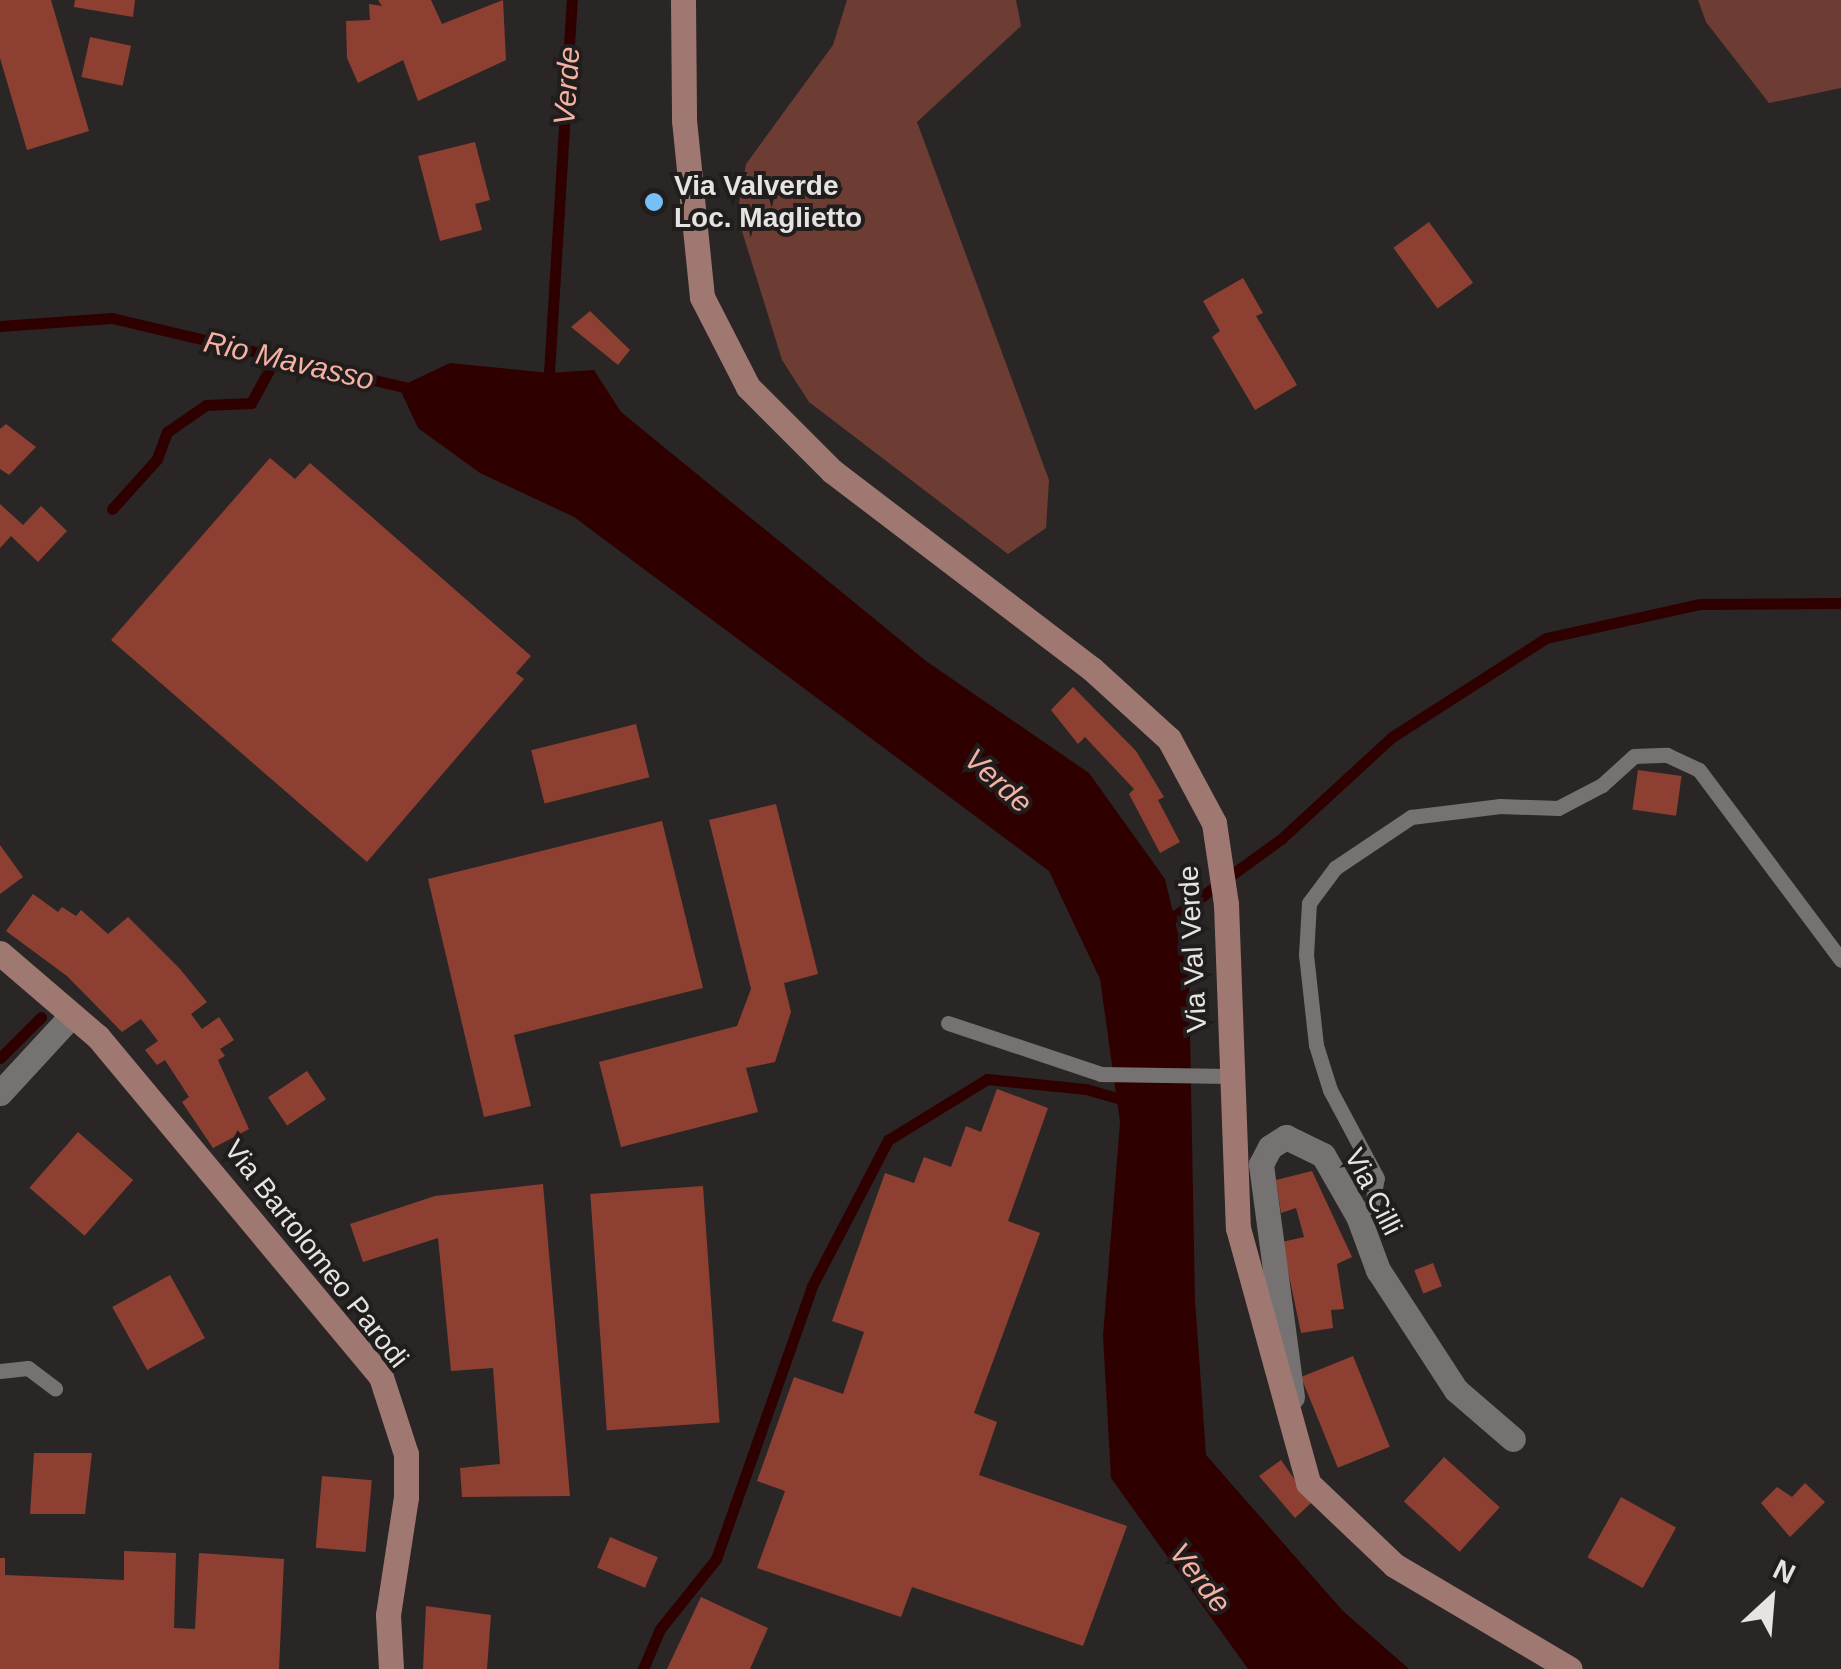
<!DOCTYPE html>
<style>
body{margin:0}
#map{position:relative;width:1841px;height:1669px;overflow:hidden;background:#2a2626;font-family:Helvetica,sans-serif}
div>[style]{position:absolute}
.green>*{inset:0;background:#6d3d34}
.water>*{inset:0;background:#2f0000}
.stream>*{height:11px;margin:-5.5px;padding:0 5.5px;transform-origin:5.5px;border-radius:5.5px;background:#2f0000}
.building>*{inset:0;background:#8d4031;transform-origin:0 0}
.lane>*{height:15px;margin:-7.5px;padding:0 7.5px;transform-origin:7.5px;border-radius:7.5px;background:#767271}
.street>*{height:25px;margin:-12.5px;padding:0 12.5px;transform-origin:12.5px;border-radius:12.5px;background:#767271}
.secondary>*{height:25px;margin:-12.5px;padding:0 12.5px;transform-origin:12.5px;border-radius:12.5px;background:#9f7971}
.dots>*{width:28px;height:28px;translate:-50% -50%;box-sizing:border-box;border:5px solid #201d1c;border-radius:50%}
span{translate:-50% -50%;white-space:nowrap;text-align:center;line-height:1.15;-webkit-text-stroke:8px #201d1c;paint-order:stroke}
.poi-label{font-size:28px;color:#e6e3e3;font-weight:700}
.left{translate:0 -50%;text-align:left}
.street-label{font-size:28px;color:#e6e3e3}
.water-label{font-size:30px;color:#f5b1a3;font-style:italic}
.north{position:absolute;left:1721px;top:1549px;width:100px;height:100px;-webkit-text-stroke:8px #201d1c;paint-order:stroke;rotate:26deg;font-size:28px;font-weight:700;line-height:40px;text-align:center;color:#e6e3e3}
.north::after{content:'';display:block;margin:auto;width:35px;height:45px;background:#e6e3e3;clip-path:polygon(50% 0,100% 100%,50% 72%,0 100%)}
</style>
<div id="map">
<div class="green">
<div style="clip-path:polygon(847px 0,1016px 0,1021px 26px,917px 122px,1049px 480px,1046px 528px,1008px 554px,809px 402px,782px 360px,737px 215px,746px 164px,833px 45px)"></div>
<div style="clip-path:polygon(1698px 0,1841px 0,1841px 88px,1769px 103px,1706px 22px)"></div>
</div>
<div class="water">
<div style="clip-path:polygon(450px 363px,549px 373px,594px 370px,621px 412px,926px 661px,1089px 773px,1165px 879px,1189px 979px,1195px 1300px,1206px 1455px,1343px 1611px,1409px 1669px,1248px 1669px,1111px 1478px,1103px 1336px,1120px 1122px,1100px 979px,1049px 871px,574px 517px,480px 473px,418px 428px,399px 387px)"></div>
</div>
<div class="stream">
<div style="left:0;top:326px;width:112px;rotate:-4.1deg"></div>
<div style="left:112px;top:318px;width:308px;rotate:13.3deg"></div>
<div style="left:554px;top:384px;width:12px;rotate:-114deg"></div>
<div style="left:549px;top:373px;width:374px;rotate:-86.5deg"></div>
<div style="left:112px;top:509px;width:67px;rotate:-48deg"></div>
<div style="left:157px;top:459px;width:29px;rotate:-70deg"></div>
<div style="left:167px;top:432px;width:47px;rotate:-34.7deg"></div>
<div style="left:206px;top:405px;width:45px;rotate:-2.5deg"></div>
<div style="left:251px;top:403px;width:50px;rotate:-61.4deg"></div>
<div style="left:1165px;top:923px;width:143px;rotate:-35.9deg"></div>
<div style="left:1281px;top:839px;width:151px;rotate:-42.6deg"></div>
<div style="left:1392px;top:737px;width:183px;rotate:-32.7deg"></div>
<div style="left:1546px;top:638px;width:157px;rotate:-12.5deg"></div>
<div style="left:1699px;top:604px;width:142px;rotate:-0.4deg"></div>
<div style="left:0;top:1058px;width:58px;rotate:-45deg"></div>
<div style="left:643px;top:1669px;width:43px;rotate:-67deg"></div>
<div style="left:660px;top:1629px;width:90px;rotate:-51.3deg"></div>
<div style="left:716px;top:1559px;width:289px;rotate:-70.6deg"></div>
<div style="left:812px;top:1286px;width:165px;rotate:-62.5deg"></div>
<div style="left:888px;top:1140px;width:116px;rotate:-31.6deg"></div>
<div style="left:987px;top:1079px;width:100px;rotate:5.8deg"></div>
<div style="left:1086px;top:1089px;width:47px;rotate:16.1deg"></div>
</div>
<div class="building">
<div style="clip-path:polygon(0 0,51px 0,89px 131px,27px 150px,0 58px)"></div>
<div style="clip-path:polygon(75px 0,135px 0,133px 17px,74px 7px)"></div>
<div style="clip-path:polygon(378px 0,431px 0,442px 24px,503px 0,506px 60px,418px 101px,403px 60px,358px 83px,347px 58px,346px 21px,370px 20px,369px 4px,382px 6px)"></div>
<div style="left:90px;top:37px;width:42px;height:41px;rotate:12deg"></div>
<div style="clip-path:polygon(475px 142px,490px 200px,475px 204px,482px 230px,440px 241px,418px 156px)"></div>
<div style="left:1429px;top:222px;width:75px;height:44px;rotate:54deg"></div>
<div style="clip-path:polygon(1243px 278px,1263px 313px,1256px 316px,1297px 385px,1255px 410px,1212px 337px,1220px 331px,1203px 301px)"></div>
<div style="clip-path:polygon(590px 311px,630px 350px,618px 365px,571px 327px)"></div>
<div style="clip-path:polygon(6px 424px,36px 447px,9px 475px,0 469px,0 429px)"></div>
<div style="clip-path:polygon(270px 458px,295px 479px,310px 463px,531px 656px,516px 673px,524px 679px,367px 862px,111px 640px)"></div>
<div style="clip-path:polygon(0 504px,23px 525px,41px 506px,67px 531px,38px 562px,11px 536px,0 548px)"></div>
<div style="clip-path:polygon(1073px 687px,1136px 751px,1164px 797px,1158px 800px,1180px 842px,1160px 853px,1129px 794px,1134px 789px,1085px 737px,1078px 744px,1051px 710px)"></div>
<div style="left:636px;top:724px;width:55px;height:108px;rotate:76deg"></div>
<div style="left:1638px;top:770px;width:44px;height:40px;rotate:8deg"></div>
<div style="clip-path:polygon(776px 804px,818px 974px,784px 983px,791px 1012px,775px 1062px,746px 1068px,758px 1112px,621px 1147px,599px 1062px,737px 1026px,751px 989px,709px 820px)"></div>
<div style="clip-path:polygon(662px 821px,703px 988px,514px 1035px,531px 1106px,484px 1117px,428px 879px)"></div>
<div style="clip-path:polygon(0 845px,23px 877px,0 894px)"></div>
<div style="clip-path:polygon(33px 894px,58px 912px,62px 907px,76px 916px,81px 910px,108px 934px,128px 917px,180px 969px,207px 1002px,191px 1014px,202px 1029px,219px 1017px,234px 1040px,220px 1049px,225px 1056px,218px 1060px,249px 1129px,213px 1148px,182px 1102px,189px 1097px,165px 1060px,157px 1065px,145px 1050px,158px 1041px,141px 1019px,122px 1032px,67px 976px,6px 931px)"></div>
<div style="left:307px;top:1071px;width:34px;height:47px;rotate:56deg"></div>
<div style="clip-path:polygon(997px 1089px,1048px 1108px,1008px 1221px,1040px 1233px,974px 1413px,997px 1422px,979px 1475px,1127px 1526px,1083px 1646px,912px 1587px,901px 1617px,757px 1568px,785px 1491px,757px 1481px,794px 1377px,843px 1394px,864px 1332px,832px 1321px,885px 1173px,914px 1183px,924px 1157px,951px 1167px,966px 1126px,981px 1132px)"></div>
<div style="left:78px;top:1132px;width:73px;height:74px;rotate:41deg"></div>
<div style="clip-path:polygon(1312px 1171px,1352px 1257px,1337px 1264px,1344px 1309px,1331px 1310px,1333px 1328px,1301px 1333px,1282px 1242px,1304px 1237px,1296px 1208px,1281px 1213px,1276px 1180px)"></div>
<div style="clip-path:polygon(543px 1184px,570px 1496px,462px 1497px,460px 1468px,500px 1464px,493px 1368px,451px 1371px,438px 1238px,363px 1262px,350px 1224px,435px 1196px)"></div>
<div style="left:703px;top:1186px;width:237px;height:113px;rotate:86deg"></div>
<div style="left:1433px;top:1263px;width:25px;height:20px;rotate:69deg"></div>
<div style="left:170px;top:1275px;width:72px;height:66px;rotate:61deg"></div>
<div style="left:1353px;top:1356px;width:98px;height:56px;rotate:68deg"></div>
<div style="clip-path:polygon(34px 1453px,92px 1453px,85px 1514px,30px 1514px)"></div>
<div style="left:1444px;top:1457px;width:75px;height:60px;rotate:42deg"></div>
<div style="clip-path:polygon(1281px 1460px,1311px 1503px,1295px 1518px,1259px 1476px)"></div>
<div style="left:322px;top:1476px;width:50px;height:72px;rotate:5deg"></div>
<div style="clip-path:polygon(1805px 1483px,1825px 1502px,1790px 1537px,1761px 1503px,1777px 1487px,1792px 1497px)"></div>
<div style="left:1621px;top:1497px;width:63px;height:69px;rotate:29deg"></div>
<div style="left:610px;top:1537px;width:52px;height:33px;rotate:23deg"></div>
<div style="clip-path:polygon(124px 1551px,176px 1553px,174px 1628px,195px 1629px,199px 1553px,284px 1559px,279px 1669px,0 1669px,0 1558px,5px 1558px,5px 1575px,124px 1580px)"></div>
<div style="clip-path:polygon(701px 1597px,768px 1628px,750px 1669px,667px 1669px)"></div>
<div style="clip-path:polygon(426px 1606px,491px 1615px,487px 1669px,423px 1669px)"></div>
</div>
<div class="lane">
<div style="left:948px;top:1023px;width:161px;rotate:18.4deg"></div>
<div style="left:1101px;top:1074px;width:128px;rotate:0.9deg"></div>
<div style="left:1358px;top:1216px;width:18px;rotate:-38deg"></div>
<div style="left:1372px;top:1205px;width:27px;rotate:-80deg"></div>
<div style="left:1377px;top:1178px;width:100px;rotate:-118.1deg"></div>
<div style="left:1330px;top:1090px;width:47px;rotate:-107.3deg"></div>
<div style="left:1316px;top:1045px;width:91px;rotate:-96.3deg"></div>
<div style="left:1306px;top:955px;width:52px;rotate:-86.7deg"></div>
<div style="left:1309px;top:903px;width:44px;rotate:-53.4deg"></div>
<div style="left:1335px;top:868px;width:92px;rotate:-33.9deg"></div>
<div style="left:1411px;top:817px;width:90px;rotate:-7deg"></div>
<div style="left:1500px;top:806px;width:58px;rotate:2deg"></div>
<div style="left:1558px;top:808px;width:50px;rotate:-27.6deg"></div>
<div style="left:1602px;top:785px;width:43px;rotate:-42.2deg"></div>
<div style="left:1634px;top:756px;width:33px;rotate:-2deg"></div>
<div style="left:1667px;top:755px;width:35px;rotate:25deg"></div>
<div style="left:1699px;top:770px;width:237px;rotate:53.2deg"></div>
<div style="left:0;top:1371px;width:28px;rotate:-6deg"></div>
<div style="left:28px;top:1368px;width:34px;rotate:37deg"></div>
</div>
<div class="street">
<div style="left:0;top:1093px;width:106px;rotate:-47.3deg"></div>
<div style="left:1292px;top:1397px;width:235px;rotate:-97.6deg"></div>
<div style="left:1261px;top:1164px;width:19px;rotate:-62deg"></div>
<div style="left:1270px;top:1147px;width:19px;rotate:-32deg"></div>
<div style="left:1286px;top:1137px;width:41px;rotate:25.9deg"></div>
<div style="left:1323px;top:1155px;width:70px;rotate:60.2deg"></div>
<div style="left:1358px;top:1216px;width:58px;rotate:69.7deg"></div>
<div style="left:1378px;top:1270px;width:143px;rotate:57deg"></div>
<div style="left:1456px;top:1390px;width:75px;rotate:40.7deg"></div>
</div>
<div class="secondary">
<div style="left:683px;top:0;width:120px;rotate:89.5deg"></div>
<div style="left:684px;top:120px;width:178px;rotate:84.2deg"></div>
<div style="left:702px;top:297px;width:101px;rotate:62.9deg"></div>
<div style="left:748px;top:387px;width:119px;rotate:45deg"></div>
<div style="left:832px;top:471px;width:327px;rotate:37.3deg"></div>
<div style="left:1092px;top:669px;width:104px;rotate:42.3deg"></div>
<div style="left:1169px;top:739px;width:95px;rotate:61.8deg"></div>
<div style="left:1214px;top:823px;width:82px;rotate:81.6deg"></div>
<div style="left:1226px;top:904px;width:324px;rotate:87.9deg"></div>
<div style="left:1238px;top:1228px;width:264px;rotate:74.6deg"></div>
<div style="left:1308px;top:1483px;width:119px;rotate:43.6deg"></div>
<div style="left:1394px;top:1565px;width:204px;rotate:30.6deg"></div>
<div style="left:0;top:953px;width:129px;rotate:40.6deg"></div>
<div style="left:98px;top:1037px;width:442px;rotate:50.2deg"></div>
<div style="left:381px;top:1377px;width:81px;rotate:72deg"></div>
<div style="left:406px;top:1454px;width:43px;rotate:90deg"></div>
<div style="left:406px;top:1497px;width:119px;rotate:98.7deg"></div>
<div style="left:388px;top:1615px;width:54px;rotate:86.8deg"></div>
</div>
<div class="dots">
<div style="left:654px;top:202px;background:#76c0f7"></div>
</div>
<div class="poi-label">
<span class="left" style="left:674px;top:202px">Via Valverde<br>Loc. Maglietto</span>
</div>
<div class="street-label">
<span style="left:1193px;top:949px;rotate:-93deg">Via Val Verde</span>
<span style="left:1373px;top:1192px;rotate:63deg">Via Cilli</span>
<span style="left:316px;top:1254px;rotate:52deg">Via Bartolomeo Parodi</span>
</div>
<div class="water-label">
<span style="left:567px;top:86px;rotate:-86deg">Verde</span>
<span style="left:289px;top:361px;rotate:13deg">Rio Mavasso</span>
<span style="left:998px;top:781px;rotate:42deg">Verde</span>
<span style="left:1200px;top:1578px;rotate:52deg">Verde</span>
</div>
<div class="north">N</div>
</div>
